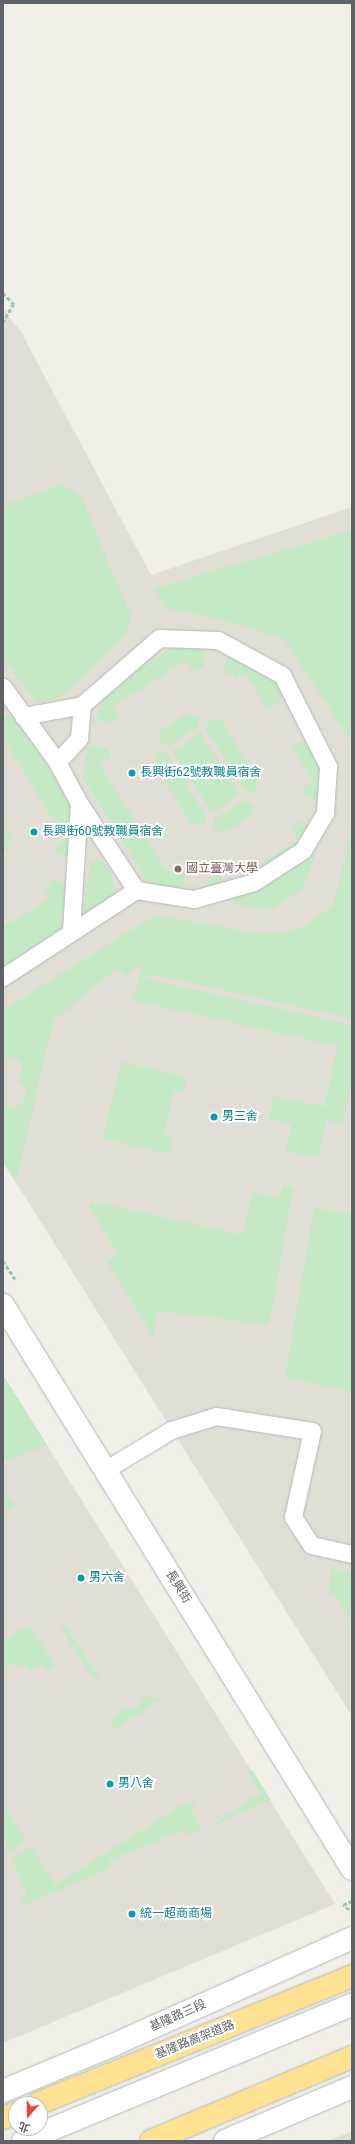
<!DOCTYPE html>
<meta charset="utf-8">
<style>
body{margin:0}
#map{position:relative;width:355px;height:2144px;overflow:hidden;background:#f1efe8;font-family:Roboto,"Noto Sans TC",sans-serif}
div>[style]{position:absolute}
.education>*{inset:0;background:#e1ded6}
.green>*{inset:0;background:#c5e8c5;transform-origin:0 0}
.path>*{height:2.5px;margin-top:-1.25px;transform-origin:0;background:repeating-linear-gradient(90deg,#9cc7a9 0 4px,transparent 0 6px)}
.roads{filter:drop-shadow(0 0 1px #b5b8bc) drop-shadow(0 0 1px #b5b8bc)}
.lane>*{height:17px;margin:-8.5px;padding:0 8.5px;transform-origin:8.5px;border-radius:8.5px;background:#fff}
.street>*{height:22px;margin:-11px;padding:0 11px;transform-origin:11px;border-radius:11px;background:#fff}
.secondary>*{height:22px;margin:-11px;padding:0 11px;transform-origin:11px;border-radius:11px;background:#fff}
.highway>*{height:22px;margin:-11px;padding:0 11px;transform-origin:11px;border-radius:11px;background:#fde293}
.dots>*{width:11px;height:11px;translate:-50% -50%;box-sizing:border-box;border:2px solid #fff;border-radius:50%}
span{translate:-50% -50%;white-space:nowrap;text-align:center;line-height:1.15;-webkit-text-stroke:4px #fff;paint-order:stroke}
.culture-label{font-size:12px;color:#0d838f}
.left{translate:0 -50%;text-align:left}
.education-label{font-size:12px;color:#785e54}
.street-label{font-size:12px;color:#5f6368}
.frame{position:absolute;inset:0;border:4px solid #5f6368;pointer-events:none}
.north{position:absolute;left:8px;top:2096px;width:40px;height:40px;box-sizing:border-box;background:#fff;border:1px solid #bfc1c3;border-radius:50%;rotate:200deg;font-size:11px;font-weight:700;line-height:16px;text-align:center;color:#5f6368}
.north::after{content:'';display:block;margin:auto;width:14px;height:18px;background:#ea4335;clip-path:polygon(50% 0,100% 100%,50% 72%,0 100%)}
</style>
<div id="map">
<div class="education">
<div style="clip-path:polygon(3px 309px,21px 332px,151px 575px,352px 507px,352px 1716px,3px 1162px)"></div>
<div style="clip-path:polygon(3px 1375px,335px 1904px,3px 2043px)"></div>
<div style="clip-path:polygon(352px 2131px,352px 2141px,328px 2141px,345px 2134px)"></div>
</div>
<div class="green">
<div style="clip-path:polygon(61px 484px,81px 496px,131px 616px,126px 636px,64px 694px,55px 699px,37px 702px,3px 659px,3px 505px)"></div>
<div style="clip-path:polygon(352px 530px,352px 743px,284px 639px,211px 617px,164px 608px,155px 588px)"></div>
<div style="clip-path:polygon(181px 646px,205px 651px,204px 668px,193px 671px,186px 661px,113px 706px,120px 717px,113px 723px,96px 720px,106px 689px,173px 647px)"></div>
<div style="clip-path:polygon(228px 654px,256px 656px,280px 685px,282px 694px,279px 702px,268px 709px,245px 674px,235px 680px,232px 674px,223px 672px)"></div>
<div style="clip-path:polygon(188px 713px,200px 718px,197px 728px,169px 746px,159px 743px,160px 730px)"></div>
<div style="clip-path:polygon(3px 716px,16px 720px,28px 732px,74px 811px,71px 857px,57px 854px,55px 846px,65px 839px,3px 738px)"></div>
<div style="clip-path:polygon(208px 720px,222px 721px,260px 782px,257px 784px,255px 794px,245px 791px,206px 730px)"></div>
<div style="left:201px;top:733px;width:73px;height:33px;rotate:58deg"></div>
<div style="clip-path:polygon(307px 738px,327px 762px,319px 800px,305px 796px,303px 788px,313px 781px,292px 747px)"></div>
<div style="clip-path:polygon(91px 745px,107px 749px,111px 758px,100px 765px,167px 871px,178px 865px,185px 872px,182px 886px,176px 889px,152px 885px,147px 881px,83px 778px,87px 749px)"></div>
<div style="clip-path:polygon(158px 751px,168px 754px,206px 816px,204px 826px,191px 824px,153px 763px)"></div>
<div style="clip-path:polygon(243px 801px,253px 803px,252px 815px,224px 833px,213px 828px,215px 818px)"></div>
<div style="clip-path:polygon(299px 822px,313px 825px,322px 832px,303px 889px,271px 909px,255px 909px,217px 898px,206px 891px,209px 877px,214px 878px,219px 875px,226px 885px,298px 840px,292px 829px)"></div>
<div style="clip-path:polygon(3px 825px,12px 840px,9px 841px,7px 852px,3px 851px)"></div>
<div style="clip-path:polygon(352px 827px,352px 1019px,154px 975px,144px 978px,352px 1025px,352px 1080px,342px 1124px,326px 1120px,318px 1158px,286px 1151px,292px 1124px,269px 1119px,274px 1096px,324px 1107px,338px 1046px,134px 1001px,142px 963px,125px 977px,118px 968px,53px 1021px,16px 1183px,3px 1162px,3px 1101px,8px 1107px,22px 1105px,27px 1090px,18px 1080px,23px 1066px,15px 1057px,3px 1057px,3px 1010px,155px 915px,255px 933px,288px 931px,304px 926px,334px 904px)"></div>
<div style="clip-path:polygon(94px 861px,103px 861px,111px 870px,115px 891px,112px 900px,82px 916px,90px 865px)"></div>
<div style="clip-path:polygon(52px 879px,67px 884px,58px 940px,8px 964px,3px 963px,3px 927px,50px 898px,44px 888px,50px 884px)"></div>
<div style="clip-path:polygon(121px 1062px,187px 1077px,183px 1092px,174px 1091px,164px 1136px,173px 1138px,170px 1154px,103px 1139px)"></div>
<div style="clip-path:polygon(283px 1185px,293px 1187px,270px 1321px,266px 1324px,157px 1311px,154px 1338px,107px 1262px,119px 1255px,89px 1207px,90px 1201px,243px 1235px,252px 1192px,279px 1198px)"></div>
<div style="clip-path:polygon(314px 1208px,352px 1214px,352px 1392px,285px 1378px)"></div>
<div style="clip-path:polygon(3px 1375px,47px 1445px,3px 1462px)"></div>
<div style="clip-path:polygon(6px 1493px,15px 1507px,9px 1510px,6px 1504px,3px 1506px,3px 1495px)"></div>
<div style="clip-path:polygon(330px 1568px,352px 1573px,352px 1624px,333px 1592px,329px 1594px)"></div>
<div style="clip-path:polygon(30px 1625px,55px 1666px,45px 1672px,41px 1665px,29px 1671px,24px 1663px,16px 1668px,13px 1662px,3px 1668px,3px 1641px)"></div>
<div style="left:65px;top:1625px;width:63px;height:5px;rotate:57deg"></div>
<div style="clip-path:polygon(149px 1696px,156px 1699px,161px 1696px,163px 1699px,112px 1730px,110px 1726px,114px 1717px,122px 1710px,138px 1708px,143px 1699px)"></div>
<div style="clip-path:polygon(252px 1770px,271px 1800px,210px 1827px,261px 1793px,248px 1772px)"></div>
<div style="clip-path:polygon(187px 1802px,197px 1805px,191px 1808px,201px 1831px,188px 1836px,185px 1829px,109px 1861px,111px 1868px,23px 1905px,20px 1897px,27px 1894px,12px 1859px,31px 1847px,55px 1885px)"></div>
<div style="clip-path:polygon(3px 1803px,27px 1841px,10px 1853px,3px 1837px)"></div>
</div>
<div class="path">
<div style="left:3px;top:293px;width:16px;rotate:45deg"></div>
<div style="left:14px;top:304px;width:21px;rotate:121deg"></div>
<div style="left:3px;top:1261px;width:22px;rotate:56deg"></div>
<div style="left:349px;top:1910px;width:8px;rotate:-140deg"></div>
<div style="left:343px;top:1905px;width:10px;rotate:-24deg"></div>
</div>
<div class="roads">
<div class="lane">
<div style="left:3px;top:687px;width:92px;rotate:54.2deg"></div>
<div style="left:57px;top:762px;width:47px;rotate:61.8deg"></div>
<div style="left:79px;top:803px;width:104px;rotate:56.8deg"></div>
<div style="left:57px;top:762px;width:33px;rotate:-47deg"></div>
<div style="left:79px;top:738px;width:33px;rotate:-85deg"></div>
<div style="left:71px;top:930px;width:127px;rotate:-86.4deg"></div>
<div style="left:3px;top:977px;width:159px;rotate:-33.2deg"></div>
<div style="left:136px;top:890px;width:59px;rotate:8.8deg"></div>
<div style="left:194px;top:899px;width:62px;rotate:-15.8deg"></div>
<div style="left:254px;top:882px;width:59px;rotate:-33.1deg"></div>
<div style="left:303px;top:850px;width:43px;rotate:-59.3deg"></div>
<div style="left:325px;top:813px;width:47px;rotate:-86.3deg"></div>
<div style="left:328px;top:766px;width:102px;rotate:-116.8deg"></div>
<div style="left:282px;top:675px;width:73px;rotate:-151.3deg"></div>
<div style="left:218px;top:640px;width:59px;rotate:-178.1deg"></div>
<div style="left:159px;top:638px;width:102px;rotate:139deg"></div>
<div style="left:82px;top:705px;width:60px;rotate:169.4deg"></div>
<div style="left:105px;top:1470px;width:77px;rotate:-31.2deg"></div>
<div style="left:171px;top:1430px;width:47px;rotate:-17.3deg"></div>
<div style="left:216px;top:1416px;width:97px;rotate:8.9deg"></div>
<div style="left:312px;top:1431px;width:88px;rotate:102.5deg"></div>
<div style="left:293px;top:1517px;width:33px;rotate:57deg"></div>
<div style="left:311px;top:1545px;width:42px;rotate:12.4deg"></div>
</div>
<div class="street">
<div style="left:3px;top:1305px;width:663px;rotate:58.25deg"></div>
</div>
<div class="secondary">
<div style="left:3px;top:2091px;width:119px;rotate:-22.7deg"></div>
<div style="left:113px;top:2045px;width:262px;rotate:-24.1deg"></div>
<div style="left:23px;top:2141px;width:356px;rotate:-22.5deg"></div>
<div style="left:225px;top:2141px;width:138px;rotate:-23deg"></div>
</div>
<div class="highway">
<div style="left:37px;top:2104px;width:340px;rotate:-22.1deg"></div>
<div style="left:3px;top:2118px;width:14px;rotate:-21deg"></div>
<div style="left:151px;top:2141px;width:218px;rotate:-22.7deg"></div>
</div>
</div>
<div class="dots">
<div style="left:132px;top:773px;background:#0f9aa8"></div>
<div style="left:34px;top:832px;background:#0f9aa8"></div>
<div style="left:178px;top:869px;background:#8d6e63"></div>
<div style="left:214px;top:1117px;background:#0f9aa8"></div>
<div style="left:81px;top:1578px;background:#0f9aa8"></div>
<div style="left:110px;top:1784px;background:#0f9aa8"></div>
<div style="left:132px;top:1914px;background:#0f9aa8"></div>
</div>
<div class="culture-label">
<span class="left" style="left:140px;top:773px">長興街62號教職員宿舍</span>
<span class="left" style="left:42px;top:832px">長興街60號教職員宿舍</span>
<span class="left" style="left:222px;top:1117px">男三舍</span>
<span class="left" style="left:89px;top:1578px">男六舍</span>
<span class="left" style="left:118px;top:1784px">男八舍</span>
<span class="left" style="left:140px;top:1914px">統一超商商場</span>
</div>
<div class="education-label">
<span class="left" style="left:186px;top:869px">國立臺灣大學</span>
</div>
<div class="street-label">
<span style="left:178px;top:1587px;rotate:58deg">長興街</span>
<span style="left:178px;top:2016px;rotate:-24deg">基隆路三段</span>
<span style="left:195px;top:2040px;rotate:-22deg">基隆路高架道路</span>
</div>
<div class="frame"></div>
<div class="north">北</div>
</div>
